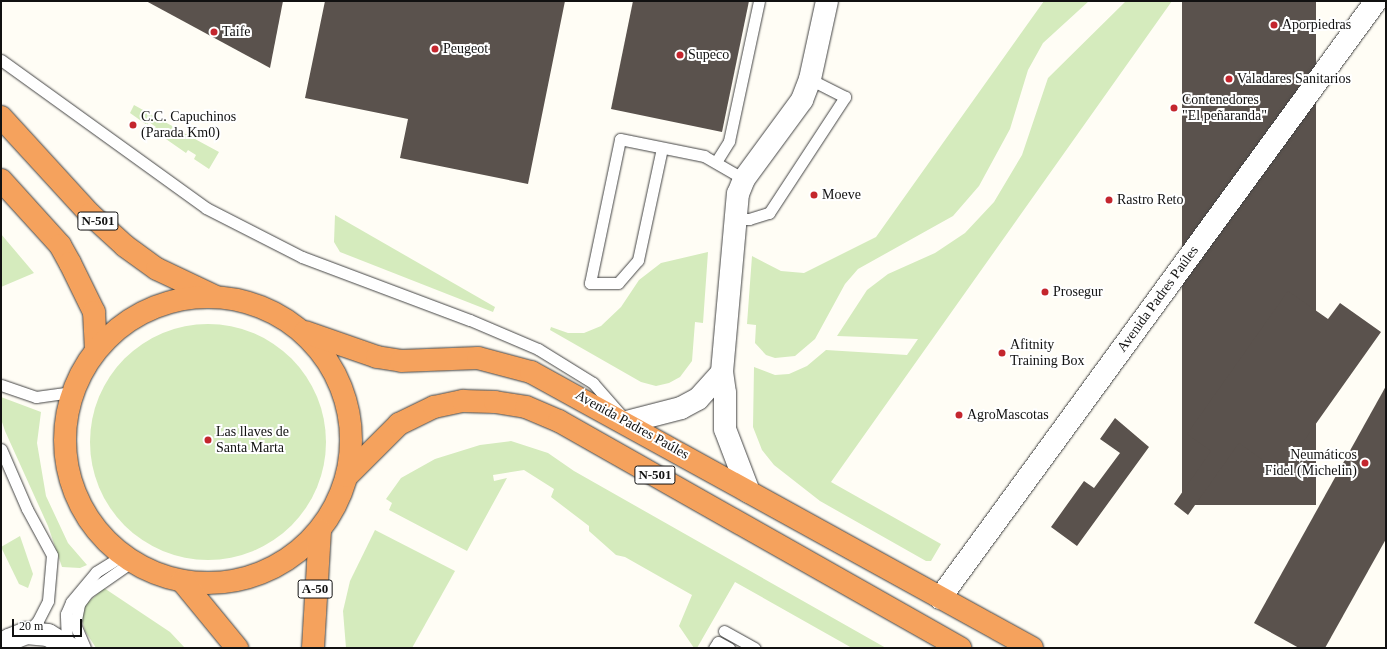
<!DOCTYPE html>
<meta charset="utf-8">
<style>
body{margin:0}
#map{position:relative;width:1387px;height:649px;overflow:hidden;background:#fffdf5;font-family:Georgia,serif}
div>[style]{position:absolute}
.green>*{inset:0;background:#d5ebbd}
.round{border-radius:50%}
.building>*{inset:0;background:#5a524d;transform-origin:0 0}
.roads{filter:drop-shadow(0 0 1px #444) drop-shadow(0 0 1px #444)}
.lane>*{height:11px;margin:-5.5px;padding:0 5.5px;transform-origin:5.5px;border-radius:5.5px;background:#fff}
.street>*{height:22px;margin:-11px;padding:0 11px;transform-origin:11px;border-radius:11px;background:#fff}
.highway>*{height:22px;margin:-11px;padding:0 11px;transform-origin:11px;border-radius:11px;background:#f5a25d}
.highway>.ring{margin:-11px;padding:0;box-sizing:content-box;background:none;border:22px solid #f5a25d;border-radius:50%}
.dots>*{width:11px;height:11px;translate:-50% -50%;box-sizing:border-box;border:2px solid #fff;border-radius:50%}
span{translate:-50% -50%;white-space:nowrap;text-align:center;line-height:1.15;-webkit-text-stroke:4px #fff;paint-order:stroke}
.shield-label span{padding:1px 3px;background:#fff;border:1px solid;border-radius:3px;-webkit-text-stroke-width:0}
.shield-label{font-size:13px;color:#111;font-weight:700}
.poi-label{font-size:14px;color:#111}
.left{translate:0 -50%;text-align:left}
.right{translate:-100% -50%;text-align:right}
.street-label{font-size:14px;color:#111}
.frame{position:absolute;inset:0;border:2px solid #111;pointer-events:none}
.scale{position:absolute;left:12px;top:619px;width:70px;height:18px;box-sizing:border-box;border:2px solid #111;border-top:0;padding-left:5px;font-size:12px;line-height:14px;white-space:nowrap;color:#111;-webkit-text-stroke:3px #fff;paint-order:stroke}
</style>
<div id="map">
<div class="green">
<div style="clip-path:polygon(1044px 1px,1089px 1px,1043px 43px,1028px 70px,1010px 129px,979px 186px,953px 216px,858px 269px,845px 284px,815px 339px,795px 356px,775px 358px,766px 355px,755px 343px,756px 325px,747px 324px,752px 256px,781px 271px,804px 273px,876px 237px)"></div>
<div style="clip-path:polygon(1126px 1px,1172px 1px,831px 482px,941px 544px,931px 561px,926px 561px,820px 501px,774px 465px,762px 450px,753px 427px,754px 367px,775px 375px,789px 374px,807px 366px,826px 350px,907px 355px,918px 339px,837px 336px,867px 290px,888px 274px,935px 253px,965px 233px,994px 202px,1022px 155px,1048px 78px)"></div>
<div style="clip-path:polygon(134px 105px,174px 127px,173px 131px,180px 135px,182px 132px,219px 152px,209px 169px,194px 159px,196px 155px,188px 150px,186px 153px,153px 130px,156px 127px,149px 122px,147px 125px,130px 113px)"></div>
<div style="clip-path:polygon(335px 215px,495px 307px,493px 312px,340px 252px,334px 242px)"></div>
<div style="clip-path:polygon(1px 234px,34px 273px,1px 287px)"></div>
<div style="clip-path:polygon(708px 252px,703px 323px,695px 322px,692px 361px,680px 377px,669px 383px,656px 386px,641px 382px,550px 330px,551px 327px,568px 333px,584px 333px,601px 326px,621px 307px,639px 280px,661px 263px)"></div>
<div class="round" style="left:90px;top:324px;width:236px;height:236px"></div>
<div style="clip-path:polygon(1px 397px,41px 412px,37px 443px,46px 496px,68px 543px,87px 565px,80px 568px,62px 567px,48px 526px,5px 431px,1px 419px)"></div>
<div style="clip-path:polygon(511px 441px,548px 453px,574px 471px,886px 648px,852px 648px,735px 582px,697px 648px,694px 648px,679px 626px,692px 595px,625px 557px,616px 555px,589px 531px,589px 526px,551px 497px,554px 489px,524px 470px,493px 475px,494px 481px,507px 478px,467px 551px,389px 510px,392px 503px,386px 499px,401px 478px,435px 459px,480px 445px)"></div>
<div style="clip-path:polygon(375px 530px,455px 571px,412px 648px,346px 648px,343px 611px,350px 581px)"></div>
<div style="clip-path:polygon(20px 536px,33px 574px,28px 588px,19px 584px,1px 547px)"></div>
<div style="clip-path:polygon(104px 588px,170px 632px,185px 648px,96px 648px,85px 631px,82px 619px,84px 606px)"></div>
</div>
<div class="building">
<div style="clip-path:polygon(146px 1px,283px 1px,270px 68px,183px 21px)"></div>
<div style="clip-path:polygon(325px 1px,565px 1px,528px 184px,400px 158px,408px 119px,305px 98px)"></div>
<div style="clip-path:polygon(633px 1px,749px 1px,722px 132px,611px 109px)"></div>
<div style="left:1182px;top:1px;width:134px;height:504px"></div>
<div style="clip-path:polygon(1288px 291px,1328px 319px,1340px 303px,1381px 332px,1281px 473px,1239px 443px,1188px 515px,1174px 504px,1211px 451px,1187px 434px)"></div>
<div style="clip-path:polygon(1386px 386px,1386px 539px,1325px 648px,1299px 648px,1254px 623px)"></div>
<div style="clip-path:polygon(1115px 418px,1149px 447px,1077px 546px,1051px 527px,1084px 481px,1094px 488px,1120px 453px,1100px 439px)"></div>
</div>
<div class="roads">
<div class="lane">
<div style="left:1px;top:60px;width:253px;rotate:35.8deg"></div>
<div style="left:206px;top:208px;width:108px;rotate:27deg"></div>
<div style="left:302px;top:257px;width:179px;rotate:20.6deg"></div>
<div style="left:470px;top:320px;width:74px;rotate:23.1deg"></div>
<div style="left:538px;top:349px;width:65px;rotate:31.7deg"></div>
<div style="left:593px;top:383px;width:41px;rotate:48.9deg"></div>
<div style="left:662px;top:148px;width:115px;rotate:102.1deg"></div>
<div style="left:638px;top:260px;width:30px;rotate:131deg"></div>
<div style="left:618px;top:283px;width:28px;rotate:180deg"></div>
<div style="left:590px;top:283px;width:147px;rotate:-78.2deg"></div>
<div style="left:620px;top:139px;width:86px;rotate:11.4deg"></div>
<div style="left:704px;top:156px;width:46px;rotate:29.9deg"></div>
<div style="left:716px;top:162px;width:25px;rotate:-58deg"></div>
<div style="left:729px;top:141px;width:143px;rotate:-77.9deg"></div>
<div style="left:735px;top:219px;width:14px"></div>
<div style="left:749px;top:219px;width:21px;rotate:-17deg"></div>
<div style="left:769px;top:213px;width:139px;rotate:-56.8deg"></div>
<div style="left:845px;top:97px;width:39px;rotate:-153deg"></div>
<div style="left:1px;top:385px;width:37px;rotate:19deg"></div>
<div style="left:36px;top:397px;width:37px;rotate:-8deg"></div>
<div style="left:1px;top:449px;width:65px;rotate:66.6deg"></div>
<div style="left:27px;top:509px;width:52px;rotate:61.5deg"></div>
<div style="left:52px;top:555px;width:46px;rotate:95deg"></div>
<div style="left:48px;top:601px;width:22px;rotate:117deg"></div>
<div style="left:38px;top:621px;width:17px;rotate:135deg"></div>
<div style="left:724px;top:631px;width:35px;rotate:29deg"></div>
<div style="left:67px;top:645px;width:31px;rotate:-92deg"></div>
<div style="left:66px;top:614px;width:13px;rotate:-67deg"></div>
<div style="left:71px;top:602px;width:39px;rotate:-50deg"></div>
<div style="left:96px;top:572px;width:32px;rotate:-32deg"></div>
<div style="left:85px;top:648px;width:25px;rotate:-113deg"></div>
<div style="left:75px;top:625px;width:21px;rotate:-79deg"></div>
<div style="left:79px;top:604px;width:14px;rotate:-54deg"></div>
<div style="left:87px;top:593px;width:56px;rotate:-34.8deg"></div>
<div style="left:714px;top:648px;width:7px;rotate:-56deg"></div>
<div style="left:718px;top:642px;width:13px;rotate:29deg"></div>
</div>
<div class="street">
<div style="left:627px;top:422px;width:56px;rotate:-14.5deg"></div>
<div style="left:681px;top:408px;width:19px;rotate:-28deg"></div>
<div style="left:698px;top:399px;width:36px;rotate:-48deg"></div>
<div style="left:749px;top:492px;width:67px;rotate:-110.9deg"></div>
<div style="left:725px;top:429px;width:36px;rotate:-90deg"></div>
<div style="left:725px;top:393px;width:21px;rotate:-98deg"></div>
<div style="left:722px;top:372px;width:179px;rotate:-84.9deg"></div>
<div style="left:738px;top:194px;width:16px;rotate:-68deg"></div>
<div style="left:744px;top:179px;width:98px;rotate:-53.7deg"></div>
<div style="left:802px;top:100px;width:22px;rotate:-69deg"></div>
<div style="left:810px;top:79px;width:80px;rotate:-77.7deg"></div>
<div style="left:940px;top:598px;width:739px;rotate:-53.86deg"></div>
<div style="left:1px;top:647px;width:11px;rotate:-41deg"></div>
<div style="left:9px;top:640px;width:18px;rotate:-22deg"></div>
<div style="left:26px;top:633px;width:22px;rotate:5deg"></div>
<div style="left:48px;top:635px;width:26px;rotate:31deg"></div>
</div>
<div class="highway">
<div style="left:1px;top:117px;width:132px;rotate:47.5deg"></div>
<div style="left:90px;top:214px;width:47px;rotate:42.4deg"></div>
<div style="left:125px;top:246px;width:39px;rotate:36deg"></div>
<div style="left:157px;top:269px;width:63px;rotate:25.3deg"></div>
<div style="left:1px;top:180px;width:88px;rotate:47.8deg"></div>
<div style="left:60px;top:245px;width:21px;rotate:61deg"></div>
<div style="left:70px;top:263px;width:55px;rotate:63.9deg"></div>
<div style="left:94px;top:312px;width:38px;rotate:87deg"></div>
<div class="ring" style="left:65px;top:297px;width:264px;height:264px"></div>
<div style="left:305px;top:332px;width:76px;rotate:19.1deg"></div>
<div style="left:377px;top:357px;width:24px;rotate:9deg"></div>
<div style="left:401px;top:361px;width:77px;rotate:-2.2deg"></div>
<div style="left:478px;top:358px;width:55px;rotate:14.8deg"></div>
<div style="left:531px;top:372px;width:572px;rotate:28.85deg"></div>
<div style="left:347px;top:476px;width:74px;rotate:-45deg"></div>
<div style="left:399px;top:424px;width:39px;rotate:-26deg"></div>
<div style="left:434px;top:407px;width:30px;rotate:-12deg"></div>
<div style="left:463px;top:401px;width:32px;rotate:2deg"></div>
<div style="left:495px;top:402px;width:31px;rotate:9deg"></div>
<div style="left:526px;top:407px;width:36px;rotate:23deg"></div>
<div style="left:559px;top:421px;width:461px;rotate:29.5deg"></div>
<div style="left:182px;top:581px;width:87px;rotate:50.6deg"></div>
<div style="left:313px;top:648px;width:118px;rotate:-86.6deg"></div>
</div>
</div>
<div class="dots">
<div style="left:1274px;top:25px;background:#c4262e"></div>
<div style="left:214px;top:32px;background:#c4262e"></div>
<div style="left:435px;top:49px;background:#c4262e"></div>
<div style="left:680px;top:55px;background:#c4262e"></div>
<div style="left:1229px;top:79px;background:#c4262e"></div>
<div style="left:1174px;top:108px;background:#c4262e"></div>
<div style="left:133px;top:125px;background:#c4262e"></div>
<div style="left:814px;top:195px;background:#c4262e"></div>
<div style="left:1109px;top:200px;background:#c4262e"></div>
<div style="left:1045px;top:292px;background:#c4262e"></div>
<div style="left:1002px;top:353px;background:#c4262e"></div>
<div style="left:959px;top:415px;background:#c4262e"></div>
<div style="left:208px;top:440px;background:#c4262e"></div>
<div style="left:1365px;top:463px;background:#c4262e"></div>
</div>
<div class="shield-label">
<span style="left:98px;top:221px">N-501</span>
<span style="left:655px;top:475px">N-501</span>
<span style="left:315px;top:589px">A-50</span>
</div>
<div class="poi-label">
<span class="left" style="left:1282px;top:25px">Aporpiedras</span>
<span class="left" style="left:222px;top:32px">Taife</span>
<span class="left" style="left:443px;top:49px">Peugeot</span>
<span class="left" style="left:688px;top:55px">Supeco</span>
<span class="left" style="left:1237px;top:79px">Valadares Sanitarios</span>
<span class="left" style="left:1182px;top:108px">Contenedores<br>"El peñaranda"</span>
<span class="left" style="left:141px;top:125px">C.C. Capuchinos<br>(Parada Km0)</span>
<span class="left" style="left:822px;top:195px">Moeve</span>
<span class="left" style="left:1117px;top:200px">Rastro Reto</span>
<span class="left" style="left:1053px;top:292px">Prosegur</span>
<span class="left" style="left:1010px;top:353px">Afitnity<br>Training Box</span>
<span class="left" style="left:967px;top:415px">AgroMascotas</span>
<span class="left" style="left:216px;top:440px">Las llaves de<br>Santa Marta</span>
<span class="right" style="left:1357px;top:463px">Neumáticos<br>Fidel (Michelin)</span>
</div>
<div class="street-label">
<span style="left:1158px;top:299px;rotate:-54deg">Avenida Padres Paúles</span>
<span style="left:632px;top:425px;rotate:29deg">Avenida Padres Paúles</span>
</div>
<div class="frame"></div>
<div class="scale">20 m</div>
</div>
